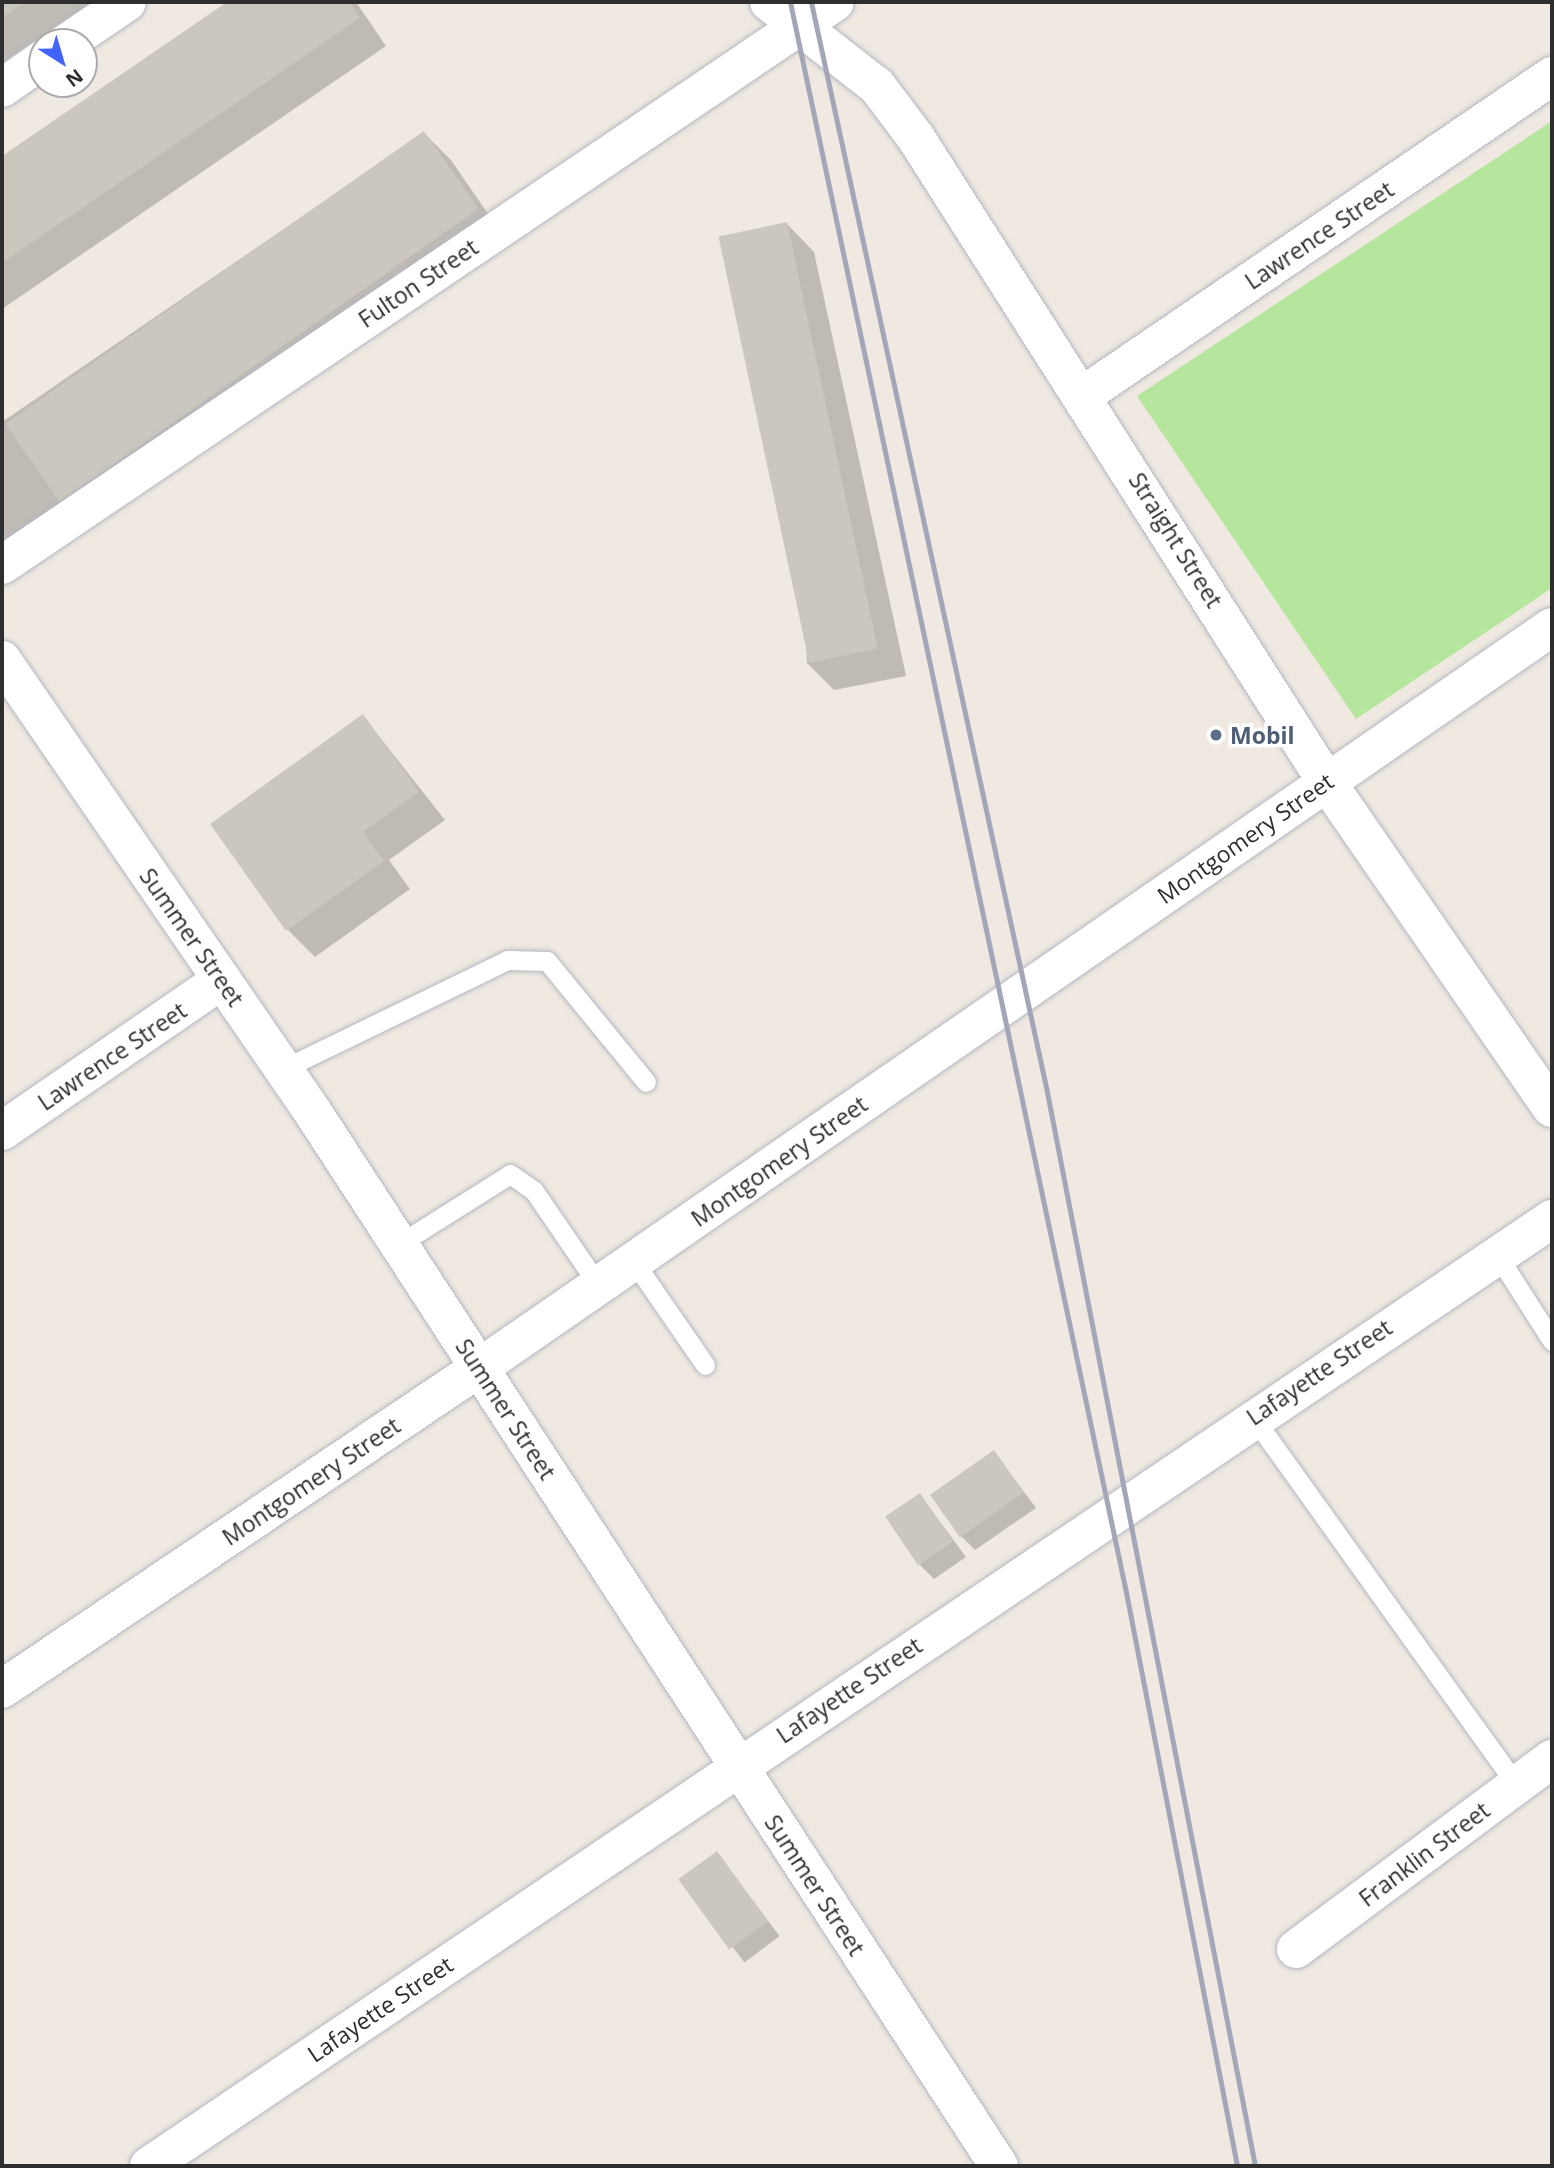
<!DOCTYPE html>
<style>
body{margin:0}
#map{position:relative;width:1554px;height:2168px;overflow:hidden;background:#efe9e1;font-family:"Open Sans",sans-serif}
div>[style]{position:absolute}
.green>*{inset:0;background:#b6e59e}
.shadow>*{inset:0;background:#0003;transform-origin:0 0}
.building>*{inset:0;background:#cbc7bf;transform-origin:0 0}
.roads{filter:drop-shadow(0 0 2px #b4b7c1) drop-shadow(0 0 2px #b4b7c1)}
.service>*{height:19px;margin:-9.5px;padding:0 9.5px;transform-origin:9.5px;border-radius:9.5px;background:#fff}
.minor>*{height:38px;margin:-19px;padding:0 19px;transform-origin:19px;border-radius:19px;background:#fff}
.secondary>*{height:38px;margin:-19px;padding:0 19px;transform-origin:19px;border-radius:19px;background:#fff}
.rail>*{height:5px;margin:-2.5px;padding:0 2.5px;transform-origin:2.5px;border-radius:2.5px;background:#a3a6b8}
.dots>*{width:19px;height:19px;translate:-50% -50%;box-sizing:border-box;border:4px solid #fff;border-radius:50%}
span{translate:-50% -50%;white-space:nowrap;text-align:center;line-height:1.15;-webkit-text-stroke:7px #fff;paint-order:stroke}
.street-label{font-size:23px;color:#2e2e2e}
.service-label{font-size:23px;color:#4e5e75;font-weight:700}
.left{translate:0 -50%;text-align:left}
.frame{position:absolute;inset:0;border:4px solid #2e2e2e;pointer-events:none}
.north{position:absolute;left:28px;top:28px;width:70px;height:70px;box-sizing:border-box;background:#fff;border:2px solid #ababab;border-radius:50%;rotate:143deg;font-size:19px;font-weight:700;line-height:28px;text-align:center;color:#2e2e2e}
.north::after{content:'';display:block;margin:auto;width:24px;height:32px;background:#4264fb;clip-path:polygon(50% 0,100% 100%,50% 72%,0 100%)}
</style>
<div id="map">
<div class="green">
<div style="clip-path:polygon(1552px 121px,1552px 588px,1356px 719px,1137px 396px)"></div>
</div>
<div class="shadow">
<div style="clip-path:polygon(2px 2px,92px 2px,2px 63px)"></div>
<div style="clip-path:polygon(231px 2px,356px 2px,386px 46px,2px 309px,2px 158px)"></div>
<div style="clip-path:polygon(424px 133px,451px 160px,504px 237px,2px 562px,2px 422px)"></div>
<div style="clip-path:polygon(787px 224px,814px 252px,906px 676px,834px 690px,807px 663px)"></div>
<div style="clip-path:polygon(363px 716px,445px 820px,389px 860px,410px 889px,315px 957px,288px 930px)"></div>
<div style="clip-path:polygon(994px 1452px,1036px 1508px,975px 1550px,961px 1536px)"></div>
<div style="clip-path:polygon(920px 1495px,966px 1557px,934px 1579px,920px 1565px)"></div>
<div style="left:717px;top:1853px;width:104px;height:44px;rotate:53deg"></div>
</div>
<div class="building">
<div style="clip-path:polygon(2px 2px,25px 2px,2px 18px)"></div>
<div style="clip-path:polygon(227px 2px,349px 2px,360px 18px,2px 263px,2px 156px)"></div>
<div style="left:424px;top:131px;width:95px;height:511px;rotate:55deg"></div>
<div style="left:787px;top:222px;width:436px;height:70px;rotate:78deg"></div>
<div style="clip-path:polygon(363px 714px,419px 792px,363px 832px,384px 861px,286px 931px,210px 824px)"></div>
<div style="left:994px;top:1450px;width:52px;height:78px;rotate:55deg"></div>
<div style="left:920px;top:1493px;width:59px;height:42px;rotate:56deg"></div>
<div style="left:717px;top:1851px;width:87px;height:48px;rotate:54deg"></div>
</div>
<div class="roads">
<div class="service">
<div style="left:283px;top:1069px;width:249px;rotate:-25.9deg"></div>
<div style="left:507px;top:960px;width:40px;rotate:1.4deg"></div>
<div style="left:547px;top:961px;width:156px;rotate:50.7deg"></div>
<div style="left:399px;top:1244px;width:131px;rotate:-32.2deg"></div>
<div style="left:510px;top:1174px;width:29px;rotate:35deg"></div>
<div style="left:534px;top:1191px;width:115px;rotate:55.6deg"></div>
<div style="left:1496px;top:1253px;width:104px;rotate:57.5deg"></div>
<div style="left:634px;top:1262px;width:125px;rotate:55.4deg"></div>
<div style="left:1253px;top:1417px;width:452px;rotate:54.4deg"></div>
</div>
<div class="minor">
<div style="left:68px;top:42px;width:71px;rotate:-34.1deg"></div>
<div style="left:2px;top:88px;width:49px;rotate:-35deg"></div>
<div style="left:1085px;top:394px;width:565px;rotate:-34.25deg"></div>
<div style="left:2px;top:565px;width:1005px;rotate:-34.05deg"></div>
<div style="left:2px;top:660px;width:551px;rotate:55.5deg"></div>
<div style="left:314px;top:1114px;width:1255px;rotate:56.93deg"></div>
<div style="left:2px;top:1131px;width:267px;rotate:-34.5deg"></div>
<div style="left:2px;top:1689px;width:575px;rotate:-33.94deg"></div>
<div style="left:479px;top:1368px;width:1304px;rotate:-34.63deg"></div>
<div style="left:1296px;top:1949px;width:319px;rotate:-36.6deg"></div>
</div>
<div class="secondary">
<div style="left:769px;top:2px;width:137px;rotate:37.9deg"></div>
<div style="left:877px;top:86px;width:65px;rotate:53.1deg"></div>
<div style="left:916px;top:138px;width:763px;rotate:57.48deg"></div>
<div style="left:1326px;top:781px;width:397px;rotate:55.4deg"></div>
<div style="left:149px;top:2166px;width:1693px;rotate:-34.02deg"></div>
</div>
</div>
<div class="rail">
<div style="left:790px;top:2px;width:1620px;rotate:78.07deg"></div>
<div style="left:1125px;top:1587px;width:590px;rotate:79.05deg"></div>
<div style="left:811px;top:2px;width:1115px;rotate:77.78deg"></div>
<div style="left:1047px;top:1092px;width:1094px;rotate:79.04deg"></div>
</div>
<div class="dots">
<div style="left:1216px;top:735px;background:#5c6f8a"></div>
</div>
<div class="street-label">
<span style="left:1319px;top:235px;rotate:-34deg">Lawrence Street</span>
<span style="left:418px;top:283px;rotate:-34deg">Fulton Street</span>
<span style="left:1176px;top:540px;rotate:58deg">Straight Street</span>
<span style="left:1245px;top:838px;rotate:-35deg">Montgomery Street</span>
<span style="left:192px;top:937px;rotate:55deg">Summer Street</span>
<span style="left:112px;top:1056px;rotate:-34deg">Lawrence Street</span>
<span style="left:779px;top:1161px;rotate:-35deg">Montgomery Street</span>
<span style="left:1319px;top:1372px;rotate:-34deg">Lafayette Street</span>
<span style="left:506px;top:1409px;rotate:57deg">Summer Street</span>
<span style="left:311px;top:1481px;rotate:-34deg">Montgomery Street</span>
<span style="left:849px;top:1690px;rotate:-34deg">Lafayette Street</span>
<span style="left:1424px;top:1854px;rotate:-37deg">Franklin Street</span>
<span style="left:815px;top:1885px;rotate:57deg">Summer Street</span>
<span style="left:380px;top:2009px;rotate:-34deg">Lafayette Street</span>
</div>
<div class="service-label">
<span class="left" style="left:1230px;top:735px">Mobil</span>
</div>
<div class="frame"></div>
<div class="north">N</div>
</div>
